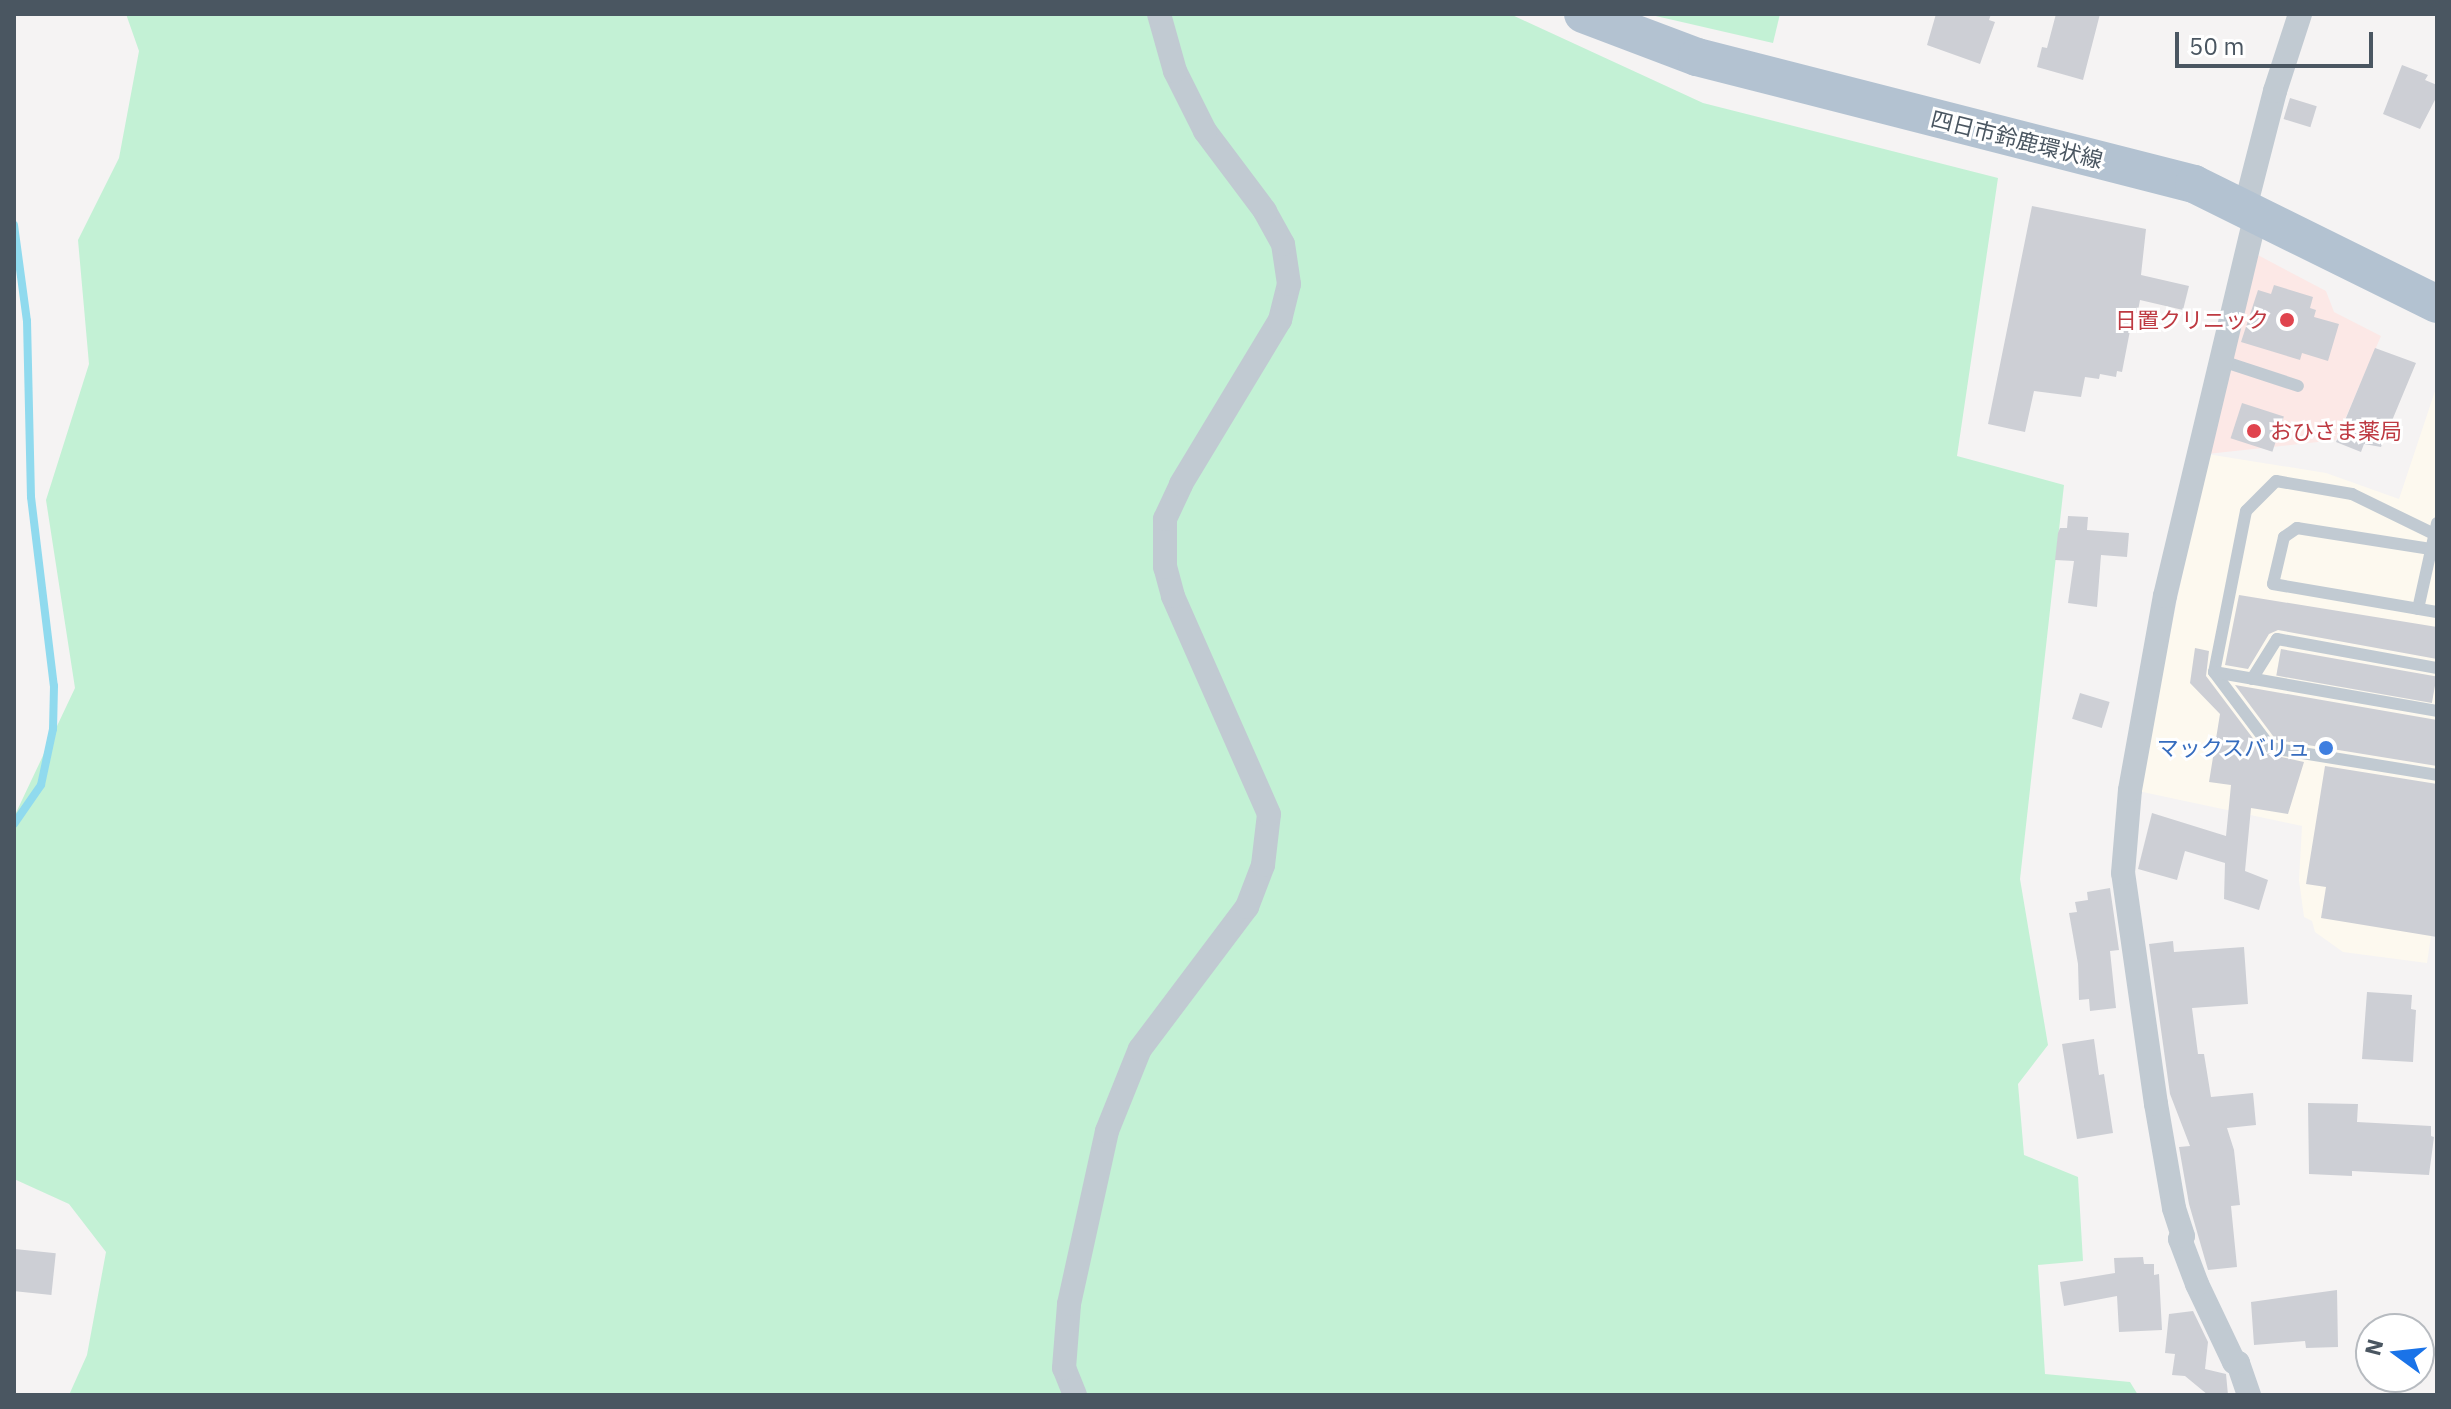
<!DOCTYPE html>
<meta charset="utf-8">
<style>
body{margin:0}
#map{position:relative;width:2451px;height:1409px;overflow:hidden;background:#f5f3f3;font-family:"IBM Plex Sans","Noto Sans JP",sans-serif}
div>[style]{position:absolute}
.commercial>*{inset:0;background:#fdf9ef}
.medical>*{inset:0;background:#fce8e6}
.green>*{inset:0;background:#c3f1d5}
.stream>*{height:8px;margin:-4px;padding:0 4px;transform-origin:4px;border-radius:4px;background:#90daee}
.building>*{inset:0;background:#cdcfd5;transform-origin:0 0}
.lane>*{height:12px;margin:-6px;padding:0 6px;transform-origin:6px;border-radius:6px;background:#c1cad2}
.street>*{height:24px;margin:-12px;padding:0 12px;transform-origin:12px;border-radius:12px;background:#c1cad2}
.primary>*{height:38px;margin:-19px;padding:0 19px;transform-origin:19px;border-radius:19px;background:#b3c2d1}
.dots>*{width:22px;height:22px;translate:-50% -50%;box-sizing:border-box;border:4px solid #fff;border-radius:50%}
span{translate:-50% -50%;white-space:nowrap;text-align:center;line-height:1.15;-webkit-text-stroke:6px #fff;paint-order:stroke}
.street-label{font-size:22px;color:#4a5661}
.health-label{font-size:22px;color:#be3a42}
.right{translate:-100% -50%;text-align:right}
.left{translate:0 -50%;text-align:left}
.shop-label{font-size:22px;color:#366cbe}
.frame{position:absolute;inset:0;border:16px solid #4a5661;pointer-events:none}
.north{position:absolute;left:2355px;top:1313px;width:80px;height:80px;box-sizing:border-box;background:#fff;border:2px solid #b7bbc0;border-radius:50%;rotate:285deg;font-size:22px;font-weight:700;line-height:32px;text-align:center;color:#4a5661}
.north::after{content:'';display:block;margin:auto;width:28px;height:36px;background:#1a73e8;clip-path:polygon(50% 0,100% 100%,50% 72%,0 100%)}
.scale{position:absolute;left:2175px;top:32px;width:198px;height:36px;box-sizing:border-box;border:4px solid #4a5661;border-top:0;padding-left:10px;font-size:24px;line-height:28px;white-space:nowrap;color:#4a5661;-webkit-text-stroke:6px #fff;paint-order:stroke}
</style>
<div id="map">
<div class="commercial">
<div style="clip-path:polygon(2437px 385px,2437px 896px,2427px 963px,2343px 952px,2315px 932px,2312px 921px,2304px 917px,2299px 880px,2302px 826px,2138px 791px,2207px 454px,2326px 473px,2399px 499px)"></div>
</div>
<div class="medical">
<div style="clip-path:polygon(2254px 253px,2326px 291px,2334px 312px,2381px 336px,2336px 440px,2207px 454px)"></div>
</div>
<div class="green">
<div style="clip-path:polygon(126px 14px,1510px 14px,1703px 103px,1998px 178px,1957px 456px,2064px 485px,2020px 879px,2048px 1045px,2018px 1084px,2024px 1155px,2078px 1177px,2083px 1261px,2038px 1265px,2045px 1374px,2130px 1382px,2138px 1395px,69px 1395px,87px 1355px,106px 1252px,69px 1204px,14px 1179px,14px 817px,75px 688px,46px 500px,89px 364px,78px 240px,119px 158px,139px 51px)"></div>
<div style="clip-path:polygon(1647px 14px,1780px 14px,1773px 43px)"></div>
</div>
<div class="stream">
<div style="left:14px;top:225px;width:97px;rotate:82.3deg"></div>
<div style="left:27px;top:321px;width:176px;rotate:88.7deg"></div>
<div style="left:31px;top:497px;width:190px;rotate:83.1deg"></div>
<div style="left:54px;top:686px;width:43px;rotate:91.3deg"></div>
<div style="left:53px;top:729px;width:57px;rotate:102.1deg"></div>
<div style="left:41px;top:785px;width:47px;rotate:124.7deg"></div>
</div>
<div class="building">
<div style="clip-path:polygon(1936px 14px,1991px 14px,1989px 20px,1995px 22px,1980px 64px,1927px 45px)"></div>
<div style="clip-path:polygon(2056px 14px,2100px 14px,2083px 80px,2037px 67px,2042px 47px,2047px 48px)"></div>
<div style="clip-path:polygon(2402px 65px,2428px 75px,2425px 80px,2437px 85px,2437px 96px,2420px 129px,2383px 114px)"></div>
<div style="left:2290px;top:98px;width:28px;height:22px;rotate:17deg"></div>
<div style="clip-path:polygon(2032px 206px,2146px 229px,2141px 275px,2189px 286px,2183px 310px,2140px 300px,2137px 316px,2133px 315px,2122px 372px,2117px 371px,2116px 377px,2100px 374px,2099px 379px,2085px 377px,2081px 397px,2034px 391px,2025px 432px,1988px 424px)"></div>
<div style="clip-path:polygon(2274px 285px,2313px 297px,2310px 308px,2316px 310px,2314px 317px,2339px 324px,2328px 361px,2302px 353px,2300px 360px,2241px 342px,2258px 290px,2271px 294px)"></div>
<div style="clip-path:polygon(2375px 348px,2416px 363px,2381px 447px,2364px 444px,2361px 452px,2336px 442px)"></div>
<div style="left:2242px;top:403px;width:44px;height:37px;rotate:18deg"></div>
<div style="clip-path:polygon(2068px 516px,2088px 517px,2087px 530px,2129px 533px,2127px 557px,2101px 555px,2097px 607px,2068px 603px,2074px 561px,2055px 560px,2058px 533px,2060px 528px,2067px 528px)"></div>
<div style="clip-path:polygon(2239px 595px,2437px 627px,2437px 659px,2278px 630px,2269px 634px,2248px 669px,2225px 665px)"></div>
<div style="clip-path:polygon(2195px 648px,2209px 651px,2206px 676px,2264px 753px,2304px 762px,2288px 814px,2251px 808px,2245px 871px,2268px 880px,2259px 910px,2224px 899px,2225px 863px,2185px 851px,2177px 880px,2138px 869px,2152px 813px,2226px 836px,2231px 785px,2209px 782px,2220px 714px,2190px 683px)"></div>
<div style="left:2281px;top:649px;width:158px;height:27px;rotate:10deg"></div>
<div style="clip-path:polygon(2235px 685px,2437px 720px,2437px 766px,2276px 740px)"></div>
<div style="left:2080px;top:693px;width:31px;height:27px;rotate:17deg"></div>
<div style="clip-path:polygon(2325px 766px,2437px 784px,2437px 937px,2321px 918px,2326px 887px,2306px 884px)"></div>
<div style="clip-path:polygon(2110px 888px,2119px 950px,2110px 951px,2116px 1008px,2090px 1011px,2089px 999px,2079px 1000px,2078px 964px,2069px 913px,2077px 912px,2075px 902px,2088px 900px,2087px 892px)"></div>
<div style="clip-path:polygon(2173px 941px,2174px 952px,2244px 947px,2248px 1004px,2192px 1008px,2198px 1054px,2204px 1054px,2211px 1097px,2253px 1093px,2256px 1125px,2227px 1128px,2234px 1150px,2240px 1205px,2231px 1206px,2237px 1267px,2208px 1270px,2189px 1204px,2179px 1147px,2190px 1146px,2170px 1094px,2149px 944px)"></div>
<div style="clip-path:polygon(2367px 992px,2412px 995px,2411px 1009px,2416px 1010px,2413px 1062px,2362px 1059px)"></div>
<div style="clip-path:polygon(2094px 1039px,2099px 1075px,2104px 1074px,2113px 1133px,2077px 1139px,2062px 1044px)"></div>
<div style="clip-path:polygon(2308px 1103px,2358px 1104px,2357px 1122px,2431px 1126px,2431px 1136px,2434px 1137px,2429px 1175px,2352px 1171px,2352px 1176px,2309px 1174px)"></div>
<div style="left:15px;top:1249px;width:41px;height:42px;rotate:6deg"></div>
<div style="clip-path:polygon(2143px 1257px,2144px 1264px,2154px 1264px,2154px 1275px,2159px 1274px,2162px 1330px,2119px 1332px,2117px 1296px,2064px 1306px,2060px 1282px,2115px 1273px,2114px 1258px)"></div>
<div style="clip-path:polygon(2337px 1290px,2338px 1347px,2306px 1348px,2305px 1341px,2254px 1345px,2251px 1302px)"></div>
<div style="clip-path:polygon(2193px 1311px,2208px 1342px,2205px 1369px,2226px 1374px,2228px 1395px,2208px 1395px,2185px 1376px,2172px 1375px,2175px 1354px,2165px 1353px,2169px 1314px)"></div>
</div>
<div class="lane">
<div style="left:2219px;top:360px;width:83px;rotate:18.2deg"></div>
<div style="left:2434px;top:534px;width:91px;rotate:-154deg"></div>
<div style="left:2352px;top:494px;width:77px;rotate:-170.3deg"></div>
<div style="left:2276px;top:481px;width:42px;rotate:135deg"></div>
<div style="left:2246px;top:511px;width:164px;rotate:101.2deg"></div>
<div style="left:2214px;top:672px;width:95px;rotate:53.1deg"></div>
<div style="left:2271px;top:748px;width:168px;rotate:9.2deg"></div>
<div style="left:2437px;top:550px;width:142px;rotate:-171.1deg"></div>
<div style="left:2297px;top:528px;width:16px;rotate:145deg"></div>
<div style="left:2284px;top:537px;width:48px;rotate:103.2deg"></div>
<div style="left:2273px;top:584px;width:166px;rotate:9.7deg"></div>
<div style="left:2418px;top:609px;width:88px;rotate:-77.5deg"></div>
<div style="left:2214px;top:672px;width:226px;rotate:9.9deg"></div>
<div style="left:2252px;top:679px;width:47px;rotate:-58deg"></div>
<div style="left:2277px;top:639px;width:163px;rotate:10.3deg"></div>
</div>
<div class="street">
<div style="left:2245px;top:208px;width:121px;rotate:-75.6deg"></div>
<div style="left:2275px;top:91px;width:81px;rotate:-72deg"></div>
<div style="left:1075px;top:1395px;width:29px;rotate:-112deg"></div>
<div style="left:1064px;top:1368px;width:64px;rotate:-85.5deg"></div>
<div style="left:1069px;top:1304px;width:177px;rotate:-77.6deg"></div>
<div style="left:1107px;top:1131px;width:88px;rotate:-68.1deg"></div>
<div style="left:1140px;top:1049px;width:178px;rotate:-53deg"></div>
<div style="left:1247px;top:907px;width:45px;rotate:-69.1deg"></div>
<div style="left:1263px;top:865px;width:51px;rotate:-83.3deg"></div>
<div style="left:1269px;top:814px;width:238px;rotate:-113.8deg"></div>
<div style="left:1173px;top:596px;width:30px;rotate:-105deg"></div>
<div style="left:1165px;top:567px;width:48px;rotate:-90deg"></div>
<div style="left:1165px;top:519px;width:38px;rotate:-65deg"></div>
<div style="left:1181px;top:484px;width:192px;rotate:-58.9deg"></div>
<div style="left:1280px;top:320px;width:37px;rotate:-76deg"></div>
<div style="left:1289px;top:284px;width:40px;rotate:-98.5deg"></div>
<div style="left:1283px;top:244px;width:38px;rotate:-119deg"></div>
<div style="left:1265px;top:211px;width:100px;rotate:-126.9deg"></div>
<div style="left:1205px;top:131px;width:67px;rotate:-116.6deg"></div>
<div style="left:1175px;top:71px;width:59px;rotate:-105.7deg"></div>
<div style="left:2249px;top:1395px;width:34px;rotate:-109deg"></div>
<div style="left:2238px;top:1363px;width:4px;rotate:-166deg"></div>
<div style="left:2234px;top:1362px;width:86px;rotate:-115.4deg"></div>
<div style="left:2197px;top:1284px;width:48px;rotate:-110.7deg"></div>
<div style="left:2180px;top:1239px;width:4px;rotate:-45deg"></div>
<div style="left:2183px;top:1236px;width:29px;rotate:-108deg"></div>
<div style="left:2174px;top:1208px;width:106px;rotate:-99.8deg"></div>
<div style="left:2156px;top:1104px;width:233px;rotate:-98.1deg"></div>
<div style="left:2123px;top:873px;width:83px;rotate:-85.2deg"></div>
<div style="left:2130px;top:790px;width:197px;rotate:-79.8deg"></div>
<div style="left:2165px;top:596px;width:393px;rotate:-76.6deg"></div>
</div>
<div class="primary">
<div style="left:1583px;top:14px;width:122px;rotate:20.7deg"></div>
<div style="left:1697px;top:57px;width:513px;rotate:14.33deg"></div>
<div style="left:2194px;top:184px;width:271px;rotate:26.3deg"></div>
</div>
<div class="dots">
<div style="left:2287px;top:320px;background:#e0444e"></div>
<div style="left:2254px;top:431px;background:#e0444e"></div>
<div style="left:2326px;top:748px;background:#3f7fe0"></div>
</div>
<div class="street-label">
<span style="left:2017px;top:139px;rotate:14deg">四日市鈴鹿環状線</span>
</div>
<div class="health-label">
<span class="right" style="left:2269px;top:320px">日置クリニック</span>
<span class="left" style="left:2270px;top:431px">おひさま薬局</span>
</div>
<div class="shop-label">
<span class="right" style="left:2310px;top:748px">マックスバリュ</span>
</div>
<div class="frame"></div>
<div class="north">N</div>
<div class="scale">50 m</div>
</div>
